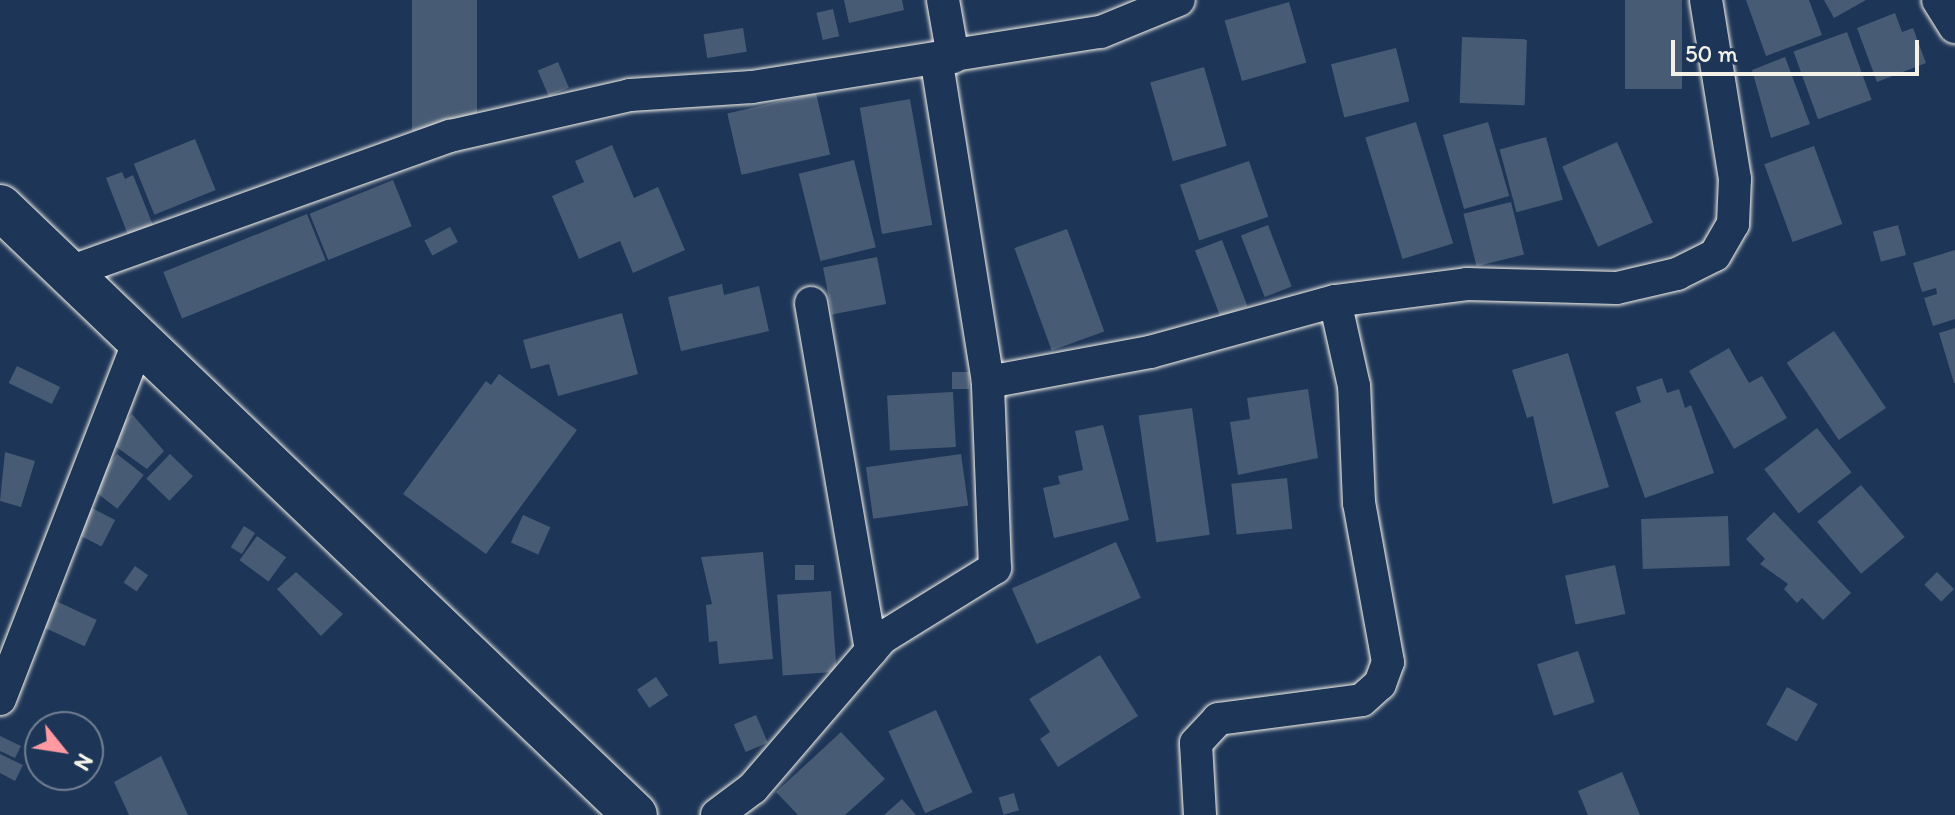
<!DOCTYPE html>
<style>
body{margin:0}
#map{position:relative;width:1955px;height:815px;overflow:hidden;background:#1d3557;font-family:Itim,sans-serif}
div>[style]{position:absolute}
.building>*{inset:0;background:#485b74;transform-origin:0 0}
.roads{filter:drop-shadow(0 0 2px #f4f1e8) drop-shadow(0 0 2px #f4f1e8)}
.minor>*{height:32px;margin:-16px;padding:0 16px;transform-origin:16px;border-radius:16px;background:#1d3557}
.secondary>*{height:44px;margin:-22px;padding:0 22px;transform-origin:22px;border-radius:22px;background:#1d3557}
span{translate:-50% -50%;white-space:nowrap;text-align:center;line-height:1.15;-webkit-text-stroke:6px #1d3557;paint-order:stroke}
.north{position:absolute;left:24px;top:711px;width:80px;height:80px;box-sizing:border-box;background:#1d3557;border:2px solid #738091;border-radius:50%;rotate:120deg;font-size:22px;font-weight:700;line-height:32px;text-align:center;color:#f4f1e8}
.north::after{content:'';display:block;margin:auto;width:28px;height:36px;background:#ff9aa2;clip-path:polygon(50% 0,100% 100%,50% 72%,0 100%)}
.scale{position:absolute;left:1671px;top:40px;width:248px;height:36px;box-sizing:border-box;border:4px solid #f4f1e8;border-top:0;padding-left:10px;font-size:24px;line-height:28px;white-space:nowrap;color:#f4f1e8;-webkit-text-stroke:6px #1d3557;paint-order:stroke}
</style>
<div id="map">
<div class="building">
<div style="left:412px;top:0;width:65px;height:131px"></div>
<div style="clip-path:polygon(844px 0,902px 0,904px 10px,849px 23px)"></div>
<div style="left:1625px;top:0;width:57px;height:89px"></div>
<div style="clip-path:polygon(1746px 0,1809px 0,1822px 35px,1766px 56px)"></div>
<div style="clip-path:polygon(1824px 0,1866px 0,1834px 18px)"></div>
<div style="left:1289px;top:2px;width:63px;height:67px;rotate:74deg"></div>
<div style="left:833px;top:9px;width:28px;height:17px;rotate:77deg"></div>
<div style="clip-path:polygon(1895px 13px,1902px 32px,1913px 28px,1926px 63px,1877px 82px,1857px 28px)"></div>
<div style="left:743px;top:28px;width:24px;height:40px;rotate:81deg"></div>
<div style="left:1847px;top:32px;width:72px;height:57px;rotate:70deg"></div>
<div style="left:1462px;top:37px;width:65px;height:66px;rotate:2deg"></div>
<div style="left:1396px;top:48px;width:55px;height:67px;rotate:76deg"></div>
<div style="clip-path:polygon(1785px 57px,1810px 124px,1771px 138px,1752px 70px)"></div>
<div style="left:558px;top:62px;width:28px;height:22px;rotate:67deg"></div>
<div style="left:1204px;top:67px;width:82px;height:56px;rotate:74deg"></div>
<div style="left:816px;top:93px;width:63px;height:91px;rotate:77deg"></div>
<div style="left:910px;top:99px;width:128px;height:51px;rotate:80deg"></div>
<div style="left:1416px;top:122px;width:127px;height:53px;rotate:73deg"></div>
<div style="left:1488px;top:122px;width:77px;height:47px;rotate:74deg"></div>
<div style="left:1546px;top:137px;width:65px;height:48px;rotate:75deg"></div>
<div style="left:195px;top:139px;width:55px;height:66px;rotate:68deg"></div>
<div style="left:1617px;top:142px;width:88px;height:60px;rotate:66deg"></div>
<div style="clip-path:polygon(612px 145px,634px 198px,658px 187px,685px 250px,633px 273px,620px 241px,579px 259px,552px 196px,584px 182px,575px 161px)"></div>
<div style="left:1814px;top:146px;width:83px;height:53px;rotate:70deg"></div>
<div style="left:854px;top:160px;width:90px;height:57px;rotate:76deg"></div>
<div style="left:1249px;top:161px;width:59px;height:73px;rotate:71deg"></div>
<div style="clip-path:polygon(122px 172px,125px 179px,133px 175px,158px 238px,133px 248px,106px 178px)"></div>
<div style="left:393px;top:180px;width:50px;height:90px;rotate:68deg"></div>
<div style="left:1511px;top:202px;width:54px;height:49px;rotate:76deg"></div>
<div style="left:307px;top:214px;width:50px;height:155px;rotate:68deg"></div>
<div style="left:1268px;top:225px;width:66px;height:29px;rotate:69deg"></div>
<div style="left:1898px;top:225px;width:31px;height:26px;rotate:75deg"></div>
<div style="left:450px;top:227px;width:17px;height:29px;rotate:62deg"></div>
<div style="left:1067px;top:229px;width:109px;height:56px;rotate:70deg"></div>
<div style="left:1222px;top:240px;width:71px;height:29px;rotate:69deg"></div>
<div style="clip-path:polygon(1955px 250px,1955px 319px,1933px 326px,1924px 298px,1937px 294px,1936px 288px,1922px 292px,1913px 263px)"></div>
<div style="left:877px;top:257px;width:48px;height:55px;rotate:79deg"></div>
<div style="clip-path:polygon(722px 284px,724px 295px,759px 286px,769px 331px,681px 351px,668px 297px)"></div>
<div style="clip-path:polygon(622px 313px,638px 374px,558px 396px,549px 364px,531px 369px,523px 340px)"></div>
<div style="clip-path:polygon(1955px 328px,1955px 383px,1954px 383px,1939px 333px)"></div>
<div style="left:1834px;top:331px;width:93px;height:57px;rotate:56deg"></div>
<div style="clip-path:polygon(1729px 348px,1749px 383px,1762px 376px,1787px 418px,1734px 449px,1689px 371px)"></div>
<div style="clip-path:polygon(1568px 353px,1609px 487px,1553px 504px,1533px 416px,1527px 418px,1512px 370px)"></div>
<div style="left:17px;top:366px;width:48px;height:19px;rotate:26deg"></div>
<div style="left:952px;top:372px;width:17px;height:17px"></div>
<div style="clip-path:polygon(499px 374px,577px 430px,486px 554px,403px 494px,486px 381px,491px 385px)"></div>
<div style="clip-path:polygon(1662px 378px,1667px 393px,1679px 389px,1685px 408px,1691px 405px,1714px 473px,1645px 498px,1615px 412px,1641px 402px,1636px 387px)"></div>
<div style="clip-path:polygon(1308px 389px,1318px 458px,1238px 475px,1230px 422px,1250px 419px,1247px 398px)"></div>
<div style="left:953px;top:392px;width:55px;height:66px;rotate:87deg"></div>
<div style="left:1192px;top:408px;width:128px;height:54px;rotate:82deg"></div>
<div style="clip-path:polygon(132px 414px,164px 451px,147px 469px,108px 441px)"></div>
<div style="clip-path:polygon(1103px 425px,1129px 520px,1054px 538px,1043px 488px,1060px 484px,1058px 476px,1083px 470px,1075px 431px)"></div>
<div style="left:1817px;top:428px;width:56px;height:67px;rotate:52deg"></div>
<div style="clip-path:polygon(5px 452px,35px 461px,21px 507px,0 501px)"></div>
<div style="left:117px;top:454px;width:34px;height:43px;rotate:38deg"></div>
<div style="left:170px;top:454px;width:32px;height:34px;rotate:44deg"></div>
<div style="left:961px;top:454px;width:52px;height:96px;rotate:82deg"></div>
<div style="left:1287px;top:478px;width:51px;height:56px;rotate:84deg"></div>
<div style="left:1861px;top:485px;width:68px;height:57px;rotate:50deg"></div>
<div style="left:84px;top:504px;width:35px;height:30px;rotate:27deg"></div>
<div style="clip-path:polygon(1774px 512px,1851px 593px,1823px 620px,1802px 598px,1797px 603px,1784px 589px,1788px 584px,1760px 564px,1765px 559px,1746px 539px)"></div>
<div style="left:523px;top:515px;width:30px;height:30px;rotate:24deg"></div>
<div style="left:1728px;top:516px;width:50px;height:87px;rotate:88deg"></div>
<div style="left:244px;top:526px;width:13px;height:25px;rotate:32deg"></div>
<div style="left:257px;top:536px;width:36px;height:30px;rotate:36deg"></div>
<div style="left:1116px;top:542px;width:61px;height:114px;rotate:66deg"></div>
<div style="clip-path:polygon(763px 552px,773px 659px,719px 664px,717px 641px,709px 642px,706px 605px,712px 604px,701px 557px)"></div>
<div style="left:795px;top:565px;width:19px;height:15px"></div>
<div style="left:1615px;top:565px;width:50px;height:51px;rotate:78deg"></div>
<div style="left:135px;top:566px;width:16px;height:20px;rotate:35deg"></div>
<div style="clip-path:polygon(296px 572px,343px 614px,321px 636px,277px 589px)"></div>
<div style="left:1937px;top:572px;width:24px;height:18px;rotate:45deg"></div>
<div style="left:831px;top:591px;width:81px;height:54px;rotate:86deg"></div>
<div style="left:56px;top:601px;width:45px;height:29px;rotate:25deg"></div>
<div style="left:1578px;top:651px;width:54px;height:43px;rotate:72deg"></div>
<div style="clip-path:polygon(1100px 655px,1138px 716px,1058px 767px,1040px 739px,1050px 732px,1029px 699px)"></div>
<div style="left:656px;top:677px;width:22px;height:23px;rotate:56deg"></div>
<div style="left:1787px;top:687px;width:35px;height:43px;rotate:29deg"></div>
<div style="left:936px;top:710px;width:90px;height:52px;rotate:66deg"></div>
<div style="left:756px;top:715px;width:30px;height:24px;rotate:67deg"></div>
<div style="clip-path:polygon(841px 732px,885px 779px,845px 815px,798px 815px,776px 792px)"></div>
<div style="clip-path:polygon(0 736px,21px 746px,15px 758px,0 751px)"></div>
<div style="clip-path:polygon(0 754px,23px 765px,15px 781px,0 773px)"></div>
<div style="clip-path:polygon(161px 756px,188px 815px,129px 815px,114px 782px)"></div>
<div style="clip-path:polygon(1622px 772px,1640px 815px,1588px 815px,1578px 791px)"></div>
<div style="left:1014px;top:793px;width:18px;height:16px;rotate:74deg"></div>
<div style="clip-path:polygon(902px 799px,916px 815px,884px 815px)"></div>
</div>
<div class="roads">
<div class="minor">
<div style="left:943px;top:0;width:58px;rotate:80deg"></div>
<div style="left:1938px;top:0;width:32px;rotate:58deg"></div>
<div style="left:67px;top:273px;width:407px;rotate:-19.7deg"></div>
<div style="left:450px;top:136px;width:185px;rotate:-12.8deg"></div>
<div style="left:630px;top:95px;width:122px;rotate:-3.8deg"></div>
<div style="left:752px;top:87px;width:353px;rotate:-9deg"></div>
<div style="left:1101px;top:32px;width:84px;rotate:-22.3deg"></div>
<div style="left:811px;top:303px;width:353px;rotate:80.2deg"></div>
<div style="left:988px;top:382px;width:165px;rotate:-10.5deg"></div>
<div style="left:1150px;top:352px;width:192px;rotate:-15.4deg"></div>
<div style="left:1335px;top:301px;width:133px;rotate:-7.3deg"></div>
<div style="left:1467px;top:284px;width:150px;rotate:1.5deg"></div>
<div style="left:1617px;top:288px;width:62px;rotate:-13.1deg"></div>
<div style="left:1677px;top:274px;width:42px;rotate:-26.6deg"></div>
<div style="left:1715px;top:255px;width:36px;rotate:-60deg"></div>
<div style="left:1733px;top:224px;width:45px;rotate:-87.5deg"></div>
<div style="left:1735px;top:179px;width:181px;rotate:-99.2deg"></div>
<div style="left:0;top:699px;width:384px;rotate:-68.8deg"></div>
<div style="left:717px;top:815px;width:45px;rotate:-36.9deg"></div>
<div style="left:753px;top:788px;width:198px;rotate:-49.3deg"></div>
<div style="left:882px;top:638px;width:133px;rotate:-31.8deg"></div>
<div style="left:995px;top:568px;width:186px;rotate:-92.2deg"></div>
<div style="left:988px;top:382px;width:327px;rotate:-99.1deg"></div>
<div style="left:1200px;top:815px;width:72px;rotate:-93.2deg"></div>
<div style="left:1196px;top:743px;width:33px;rotate:-47deg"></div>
<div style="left:1218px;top:719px;width:145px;rotate:-7.5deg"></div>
<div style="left:1362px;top:700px;width:24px;rotate:-42deg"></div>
<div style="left:1380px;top:684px;width:23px;rotate:-70deg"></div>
<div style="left:1388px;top:662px;width:162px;rotate:-100.3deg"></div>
<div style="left:1359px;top:503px;width:117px;rotate:-92.4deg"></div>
<div style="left:1354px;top:386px;width:87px;rotate:-102.6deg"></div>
</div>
<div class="secondary">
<div style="left:0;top:207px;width:879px;rotate:43.76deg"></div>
</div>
</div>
<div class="north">N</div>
<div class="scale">50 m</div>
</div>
